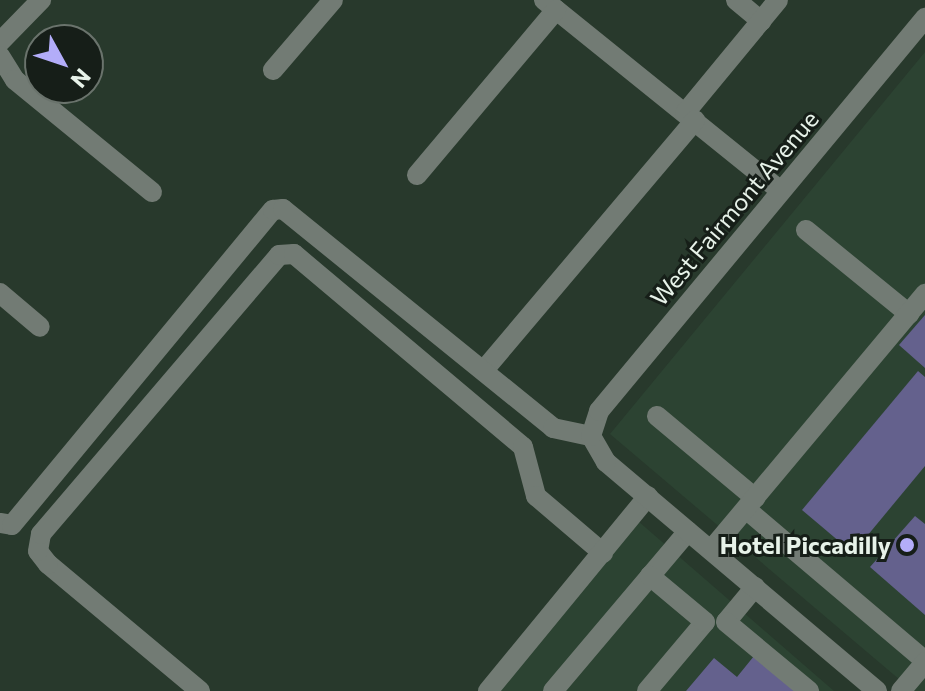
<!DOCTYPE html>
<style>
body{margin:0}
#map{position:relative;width:925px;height:691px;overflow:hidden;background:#28392c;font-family:Commissioner,sans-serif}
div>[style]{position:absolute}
.built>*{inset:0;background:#2c4332}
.building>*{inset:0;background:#64618d}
.minor>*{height:20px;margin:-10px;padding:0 10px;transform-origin:10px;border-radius:10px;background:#727b74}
.dots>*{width:22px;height:22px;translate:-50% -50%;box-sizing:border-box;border:4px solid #161e18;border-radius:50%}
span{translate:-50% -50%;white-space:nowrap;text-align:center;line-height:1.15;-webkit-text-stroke:6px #161e18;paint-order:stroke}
.street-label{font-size:24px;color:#e7f2e9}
.poi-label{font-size:24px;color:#e7f2e9;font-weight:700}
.right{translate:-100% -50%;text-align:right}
.north{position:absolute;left:24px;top:24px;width:80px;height:80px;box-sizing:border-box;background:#161e18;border:2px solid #6a736c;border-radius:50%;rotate:130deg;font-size:22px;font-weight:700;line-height:32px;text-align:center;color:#e7f2e9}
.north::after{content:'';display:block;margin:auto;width:28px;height:36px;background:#b3adf9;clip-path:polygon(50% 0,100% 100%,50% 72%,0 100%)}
</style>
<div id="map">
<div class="built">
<div style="clip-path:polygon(925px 52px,925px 691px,913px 691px,610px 434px)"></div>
<div style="clip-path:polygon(638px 521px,834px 691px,496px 691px)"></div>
</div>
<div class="building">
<div style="clip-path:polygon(925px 315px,925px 368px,899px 345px)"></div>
<div style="clip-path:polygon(918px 371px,925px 377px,925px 466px,853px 553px,802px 510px)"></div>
<div style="clip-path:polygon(915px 516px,925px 524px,925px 615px,870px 567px)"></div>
<div style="clip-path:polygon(754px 656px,796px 691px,686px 691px,714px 658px,737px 677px)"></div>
</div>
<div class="minor">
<div style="left:544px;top:0;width:304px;rotate:38.9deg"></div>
<div style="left:736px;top:0;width:33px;rotate:40deg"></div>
<div style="left:0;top:42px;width:59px;rotate:-45.7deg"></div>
<div style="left:0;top:56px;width:28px;rotate:58deg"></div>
<div style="left:15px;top:80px;width:177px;rotate:39.3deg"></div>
<div style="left:273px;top:70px;width:92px;rotate:-49.4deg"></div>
<div style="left:685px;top:113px;width:146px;rotate:-50.5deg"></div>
<div style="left:417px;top:175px;width:216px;rotate:-49.9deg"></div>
<div style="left:806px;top:230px;width:133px;rotate:39.2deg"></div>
<div style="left:0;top:293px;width:52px;rotate:40.4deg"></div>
<div style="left:484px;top:370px;width:327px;rotate:-49.8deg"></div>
<div style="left:657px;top:416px;width:128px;rotate:39.9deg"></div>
<div style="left:746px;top:509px;width:235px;rotate:40.3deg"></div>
<div style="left:0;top:523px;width:12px;rotate:9deg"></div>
<div style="left:12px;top:525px;width:409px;rotate:-50.4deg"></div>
<div style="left:273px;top:210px;width:10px;rotate:-6deg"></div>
<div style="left:283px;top:209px;width:348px;rotate:39deg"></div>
<div style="left:553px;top:428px;width:39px;rotate:12deg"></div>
<div style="left:711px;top:550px;width:334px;rotate:-50.1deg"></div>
<div style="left:755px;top:587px;width:45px;rotate:129.6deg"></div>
<div style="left:726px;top:622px;width:108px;rotate:39.7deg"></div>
<div style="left:200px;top:691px;width:198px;rotate:-140.1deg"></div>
<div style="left:48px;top:564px;width:16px;rotate:-128deg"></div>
<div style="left:38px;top:551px;width:17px;rotate:-80deg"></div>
<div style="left:41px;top:534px;width:367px;rotate:-49.5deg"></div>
<div style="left:279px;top:255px;width:15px;rotate:-4deg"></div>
<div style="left:294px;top:254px;width:299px;rotate:40.1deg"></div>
<div style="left:523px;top:447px;width:51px;rotate:75.1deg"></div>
<div style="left:536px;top:496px;width:88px;rotate:40.4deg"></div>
<div style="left:488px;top:691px;width:252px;rotate:-50.6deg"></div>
<div style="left:553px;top:691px;width:209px;rotate:-49.8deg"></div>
<div style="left:647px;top:691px;width:90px;rotate:-50deg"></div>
<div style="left:705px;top:622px;width:72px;rotate:-140.1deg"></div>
<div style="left:877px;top:691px;width:355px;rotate:-139.8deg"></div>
<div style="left:606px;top:462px;width:30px;rotate:-120deg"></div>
<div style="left:591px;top:436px;width:26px;rotate:-72deg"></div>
<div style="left:599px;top:411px;width:511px;rotate:-50.32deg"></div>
<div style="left:901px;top:691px;width:38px;rotate:-50deg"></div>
</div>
<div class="dots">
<div style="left:907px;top:545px;background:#b3adf9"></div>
</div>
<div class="street-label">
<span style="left:734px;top:208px;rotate:-50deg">West Fairmont Avenue</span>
</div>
<div class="poi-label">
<span class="right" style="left:891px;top:545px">Hotel Piccadilly</span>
</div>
<div class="north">N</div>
</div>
